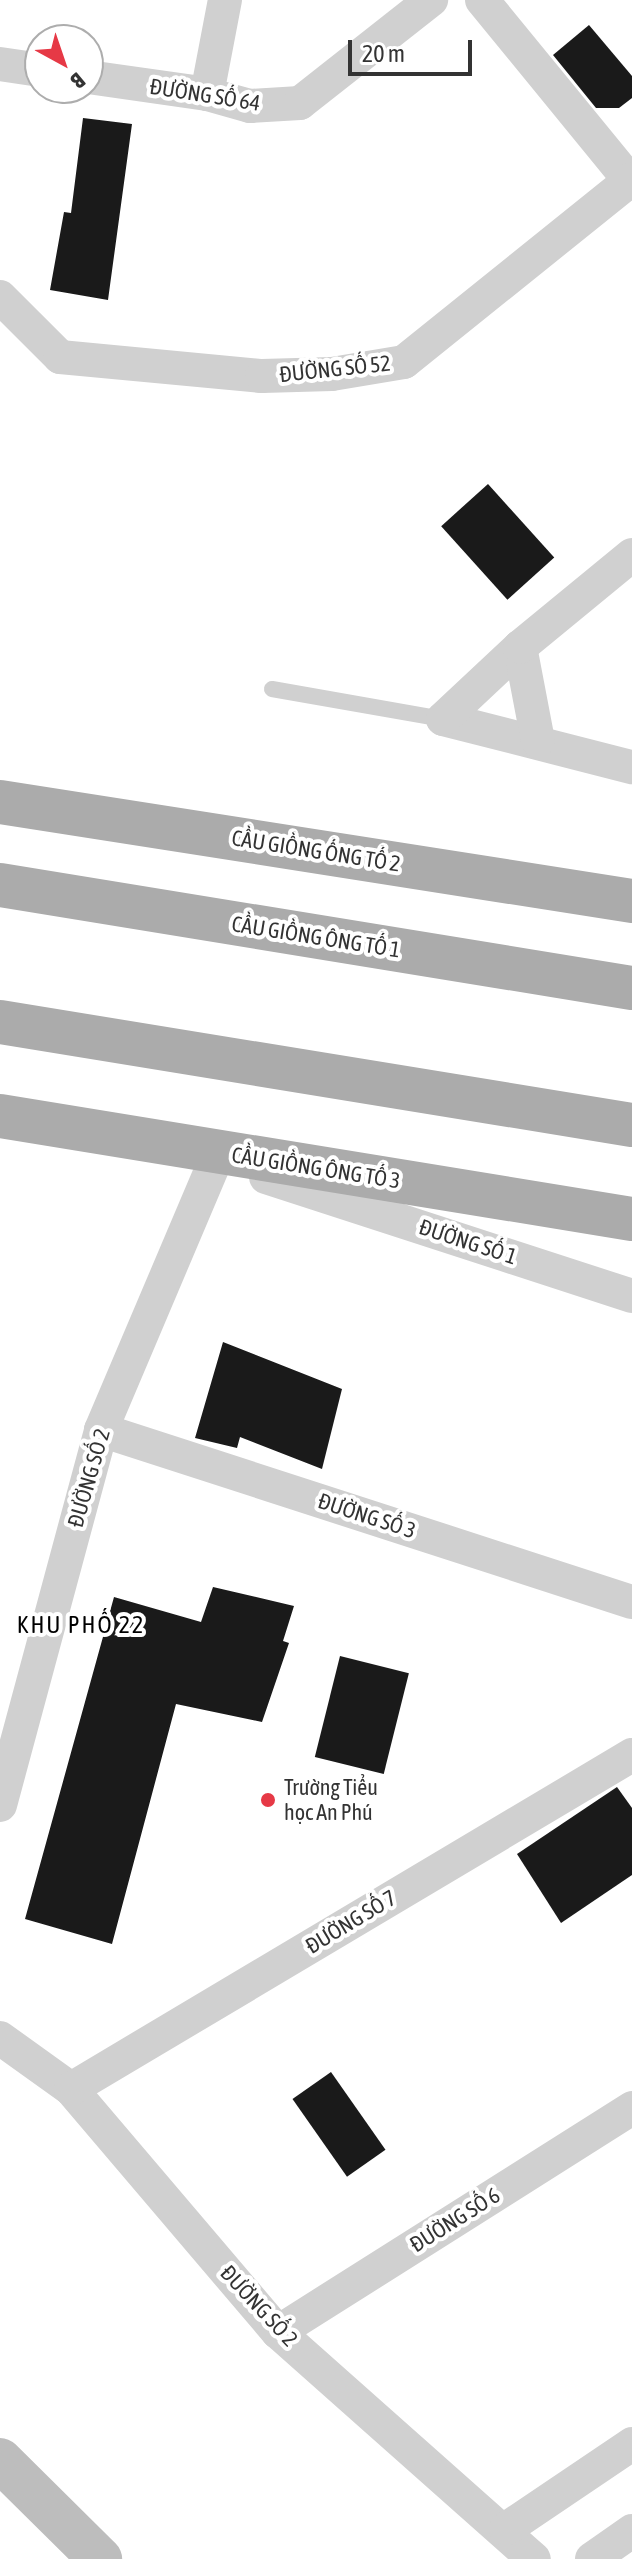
<!DOCTYPE html>
<meta charset="utf-8">
<style>
body{margin:0}
#map{position:relative;width:632px;height:2559px;overflow:hidden;background:#fff;font-family:"Asap Condensed",sans-serif}
div>[style]{position:absolute}
.building>*{inset:0;background:#1a1a1a;transform-origin:0 0}
.lane>*{height:16px;margin:-8px;padding:0 8px;transform-origin:8px;border-radius:8px;background:#d0d0d0}
.street>*{height:34px;margin:-17px;padding:0 17px;transform-origin:17px;border-radius:17px;background:#d0d0d0}
.secondary>*{height:44px;margin:-22px;padding:0 22px;transform-origin:22px;border-radius:22px;background:#bdbdbd}
.primary>*{height:44px;margin:-22px;padding:0 22px;transform-origin:22px;border-radius:22px;background:#ababab}
.dots>*{width:22px;height:22px;translate:-50% -50%;box-sizing:border-box;border:4px solid #fff;border-radius:50%}
span{translate:-50% -50%;white-space:nowrap;text-align:center;line-height:1.15;-webkit-text-stroke:8px #fff;paint-order:stroke}
.street-label{font-size:22px;color:#333}
.poi-label{font-size:22px;color:#333}
.left{translate:0 -50%;text-align:left}
.neighbourhood-label{font-size:24px;color:#000;letter-spacing:2px}
.north{position:absolute;left:24px;top:24px;width:80px;height:80px;box-sizing:border-box;background:#fff;border:2px solid #adadad;border-radius:50%;rotate:140deg;font-size:22px;font-weight:700;line-height:32px;text-align:center;color:#333}
.north::after{content:'';display:block;margin:auto;width:28px;height:36px;background:#e63946;clip-path:polygon(50% 0,100% 100%,50% 72%,0 100%)}
.scale{position:absolute;left:348px;top:40px;width:124px;height:36px;box-sizing:border-box;border:4px solid #333;border-top:0;padding-left:10px;font-size:24px;line-height:28px;white-space:nowrap;color:#333;-webkit-text-stroke:6px #fff;paint-order:stroke}
</style>
<div id="map">
<div class="building">
<div style="clip-path:polygon(589px 25px,632px 76px,632px 98px,619px 108px,596px 108px,553px 55px)"></div>
<div style="clip-path:polygon(83px 118px,132px 124px,108px 300px,50px 290px,64px 212px,71px 213px)"></div>
<div style="left:488px;top:484px;width:99px;height:63px;rotate:48deg"></div>
<div style="clip-path:polygon(223px 1342px,342px 1389px,322px 1469px,240px 1437px,237px 1448px,195px 1438px)"></div>
<div style="clip-path:polygon(213px 1587px,294px 1606px,283px 1641px,289px 1643px,262px 1722px,176px 1704px,112px 1944px,25px 1919px,114px 1597px,201px 1622px)"></div>
<div style="left:340px;top:1656px;width:71px;height:104px;rotate:14deg"></div>
<div style="clip-path:polygon(617px 1787px,632px 1808px,632px 1875px,561px 1923px,517px 1854px)"></div>
<div style="left:331px;top:2072px;width:95px;height:47px;rotate:55deg"></div>
</div>
<div class="lane">
<div style="left:272px;top:689px;width:174px;rotate:10deg"></div>
</div>
<div class="street">
<div style="left:482px;top:0;width:237px;rotate:50.7deg"></div>
<div style="left:0;top:64px;width:40px;rotate:8.5deg"></div>
<div style="left:88px;top:77px;width:120px;rotate:8.1deg"></div>
<div style="left:207px;top:94px;width:45px;rotate:15.6deg"></div>
<div style="left:250px;top:106px;width:50px;rotate:-3.4deg"></div>
<div style="left:300px;top:103px;width:167px;rotate:-38.2deg"></div>
<div style="left:207px;top:94px;width:96px;rotate:-79.2deg"></div>
<div style="left:0;top:297px;width:85px;rotate:45deg"></div>
<div style="left:60px;top:357px;width:203px;rotate:5.4deg"></div>
<div style="left:262px;top:376px;width:70px;rotate:-1.6deg"></div>
<div style="left:332px;top:374px;width:73px;rotate:-9.5deg"></div>
<div style="left:404px;top:362px;width:292px;rotate:-38.8deg"></div>
<div style="left:443px;top:719px;width:195px;rotate:14.3deg"></div>
<div style="left:443px;top:719px;width:105px;rotate:-43.1deg"></div>
<div style="left:538px;top:741px;width:96px;rotate:-100.8deg"></div>
<div style="left:520px;top:647px;width:145px;rotate:-39.4deg"></div>
<div style="left:266px;top:1177px;width:385px;rotate:18deg"></div>
<div style="left:101px;top:1430px;width:558px;rotate:17.95deg"></div>
<div style="left:0;top:1805px;width:388px;rotate:-74.9deg"></div>
<div style="left:101px;top:1430px;width:289px;rotate:-67deg"></div>
<div style="left:0;top:2038px;width:87px;rotate:35.7deg"></div>
<div style="left:71px;top:2089px;width:319px;rotate:49.6deg"></div>
<div style="left:278px;top:2332px;width:342px;rotate:41.6deg"></div>
<div style="left:71px;top:2089px;width:653px;rotate:-30.77deg"></div>
<div style="left:278px;top:2332px;width:419px;rotate:-32.3deg"></div>
<div style="left:506px;top:2529px;width:152px;rotate:-34deg"></div>
<div style="left:592px;top:2559px;width:49px;rotate:-35deg"></div>
</div>
<div class="secondary">
<div style="left:0;top:2460px;width:141px;rotate:44.7deg"></div>
</div>
<div class="primary">
<div style="left:0;top:802px;width:640px;rotate:8.9deg"></div>
<div style="left:0;top:885px;width:640px;rotate:9.26deg"></div>
<div style="left:0;top:1022px;width:640px;rotate:9.26deg"></div>
<div style="left:0;top:1116px;width:640px;rotate:9.26deg"></div>
</div>
<div class="dots">
<div style="left:268px;top:1800px;background:#e63946"></div>
</div>
<div class="street-label">
<span style="left:205px;top:95px;rotate:9deg">ĐƯỜNG SỐ 64</span>
<span style="left:335px;top:369px;rotate:-6deg">ĐƯỜNG SỐ 52</span>
<span style="left:316px;top:851px;rotate:9deg">CẦU GIỒNG ỐNG TỐ 2</span>
<span style="left:316px;top:937px;rotate:9deg">CẦU GIỒNG ÔNG TỐ 1</span>
<span style="left:316px;top:1168px;rotate:9deg">CẦU GIỒNG ÔNG TỐ 3</span>
<span style="left:468px;top:1242px;rotate:18deg">ĐƯỜNG SỐ 1</span>
<span style="left:89px;top:1478px;rotate:-74deg">ĐƯỜNG SỐ 2</span>
<span style="left:367px;top:1516px;rotate:18deg">ĐƯỜNG SỐ 3</span>
<span style="left:351px;top:1922px;rotate:-31deg">ĐƯỜNG SỐ 7</span>
<span style="left:455px;top:2220px;rotate:-32deg">ĐƯỜNG SỐ 6</span>
<span style="left:259px;top:2306px;rotate:47deg">ĐƯỜNG SỐ 2</span>
</div>
<div class="poi-label">
<span class="left" style="left:284px;top:1800px">Trường Tiểu<br>học An Phú</span>
</div>
<div class="neighbourhood-label">
<span style="left:81px;top:1625px">KHU PHỐ 22</span>
</div>
<div class="north">B</div>
<div class="scale">20 m</div>
</div>
